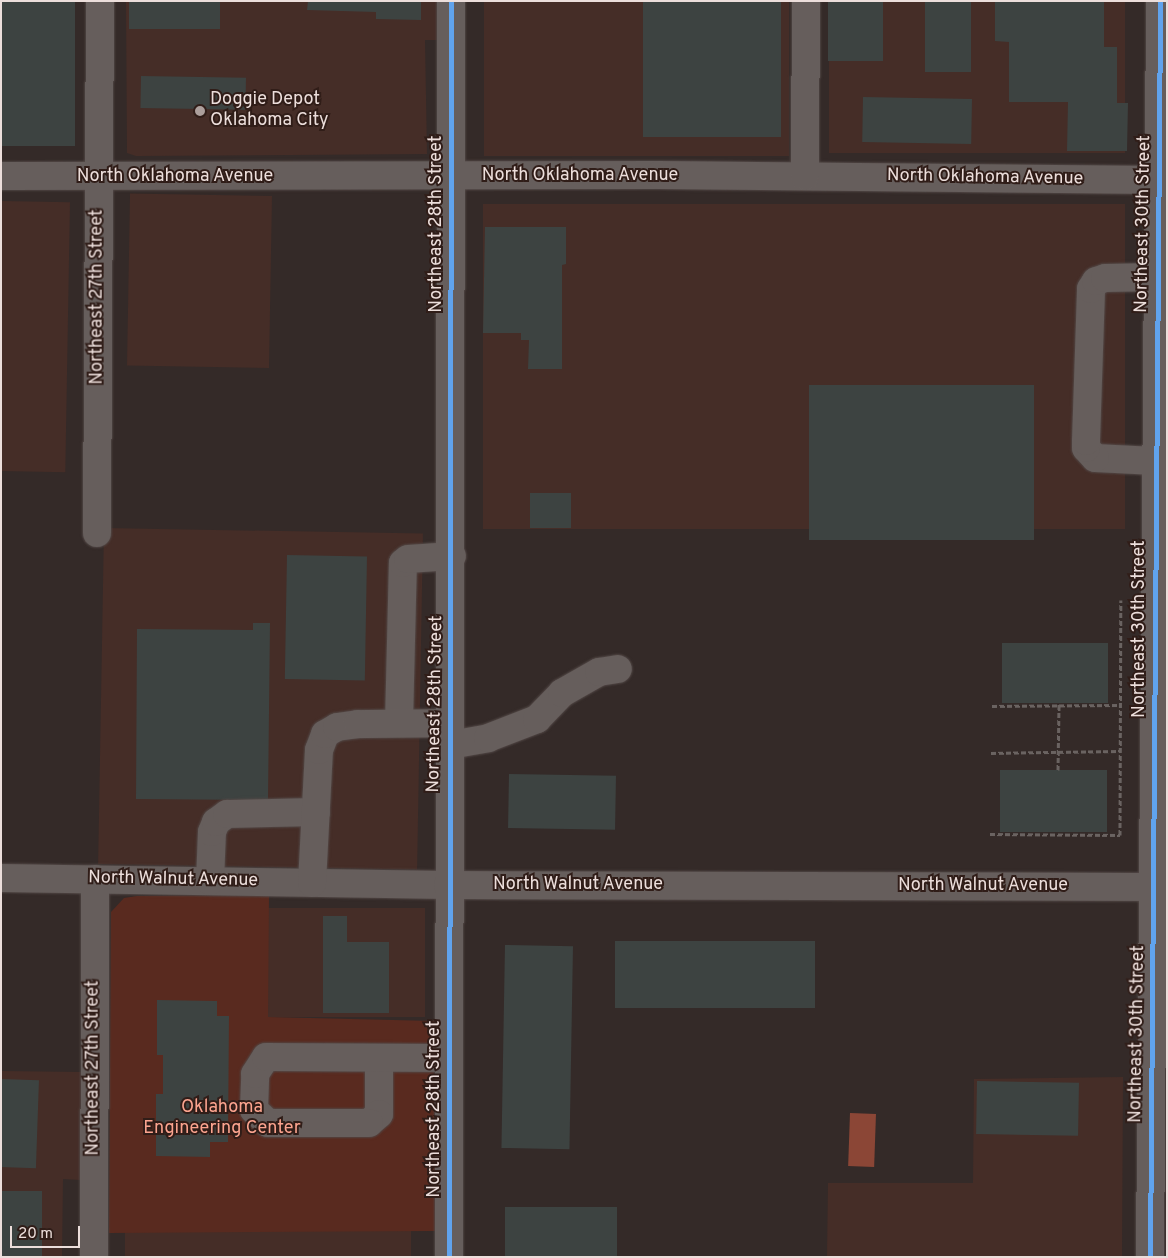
<!DOCTYPE html>
<style>
body{margin:0}
#map{position:relative;width:1168px;height:1258px;overflow:hidden;background:#342a28;font-family:Overpass,sans-serif}
div>[style]{position:absolute}
.built>*{inset:0;background:#452d27;transform-origin:0 0}
.green>*{inset:0;background:#592a1f}
.water>*{inset:0;background:#8b4636;transform-origin:0 0}
.building>*{inset:0;background:#3d4341;transform-origin:0 0}
.path>*{height:3px;margin-top:-1.5px;transform-origin:0;background:repeating-linear-gradient(90deg,#6a6361 0 5px,transparent 0 7.5px)}
.roads{filter:drop-shadow(0 0 1px #524846) drop-shadow(0 0 1px #524846)}
.minor>*{height:28px;margin:-14px;padding:0 14px;transform-origin:14px;border-radius:14px;background:#665e5c}
.cycleway>*{height:5px;margin:-2.5px;padding:0 2.5px;transform-origin:2.5px;border-radius:2.5px;background:#60a3ed}
.dots>*{width:14px;height:14px;translate:-50% -50%;box-sizing:border-box;border:2px solid #301d18;border-radius:50%}
span{translate:-50% -50%;white-space:nowrap;text-align:center;line-height:1.15;-webkit-text-stroke:4px #301d18;paint-order:stroke}
.poi-label{font-size:18px;color:#ecdedb}
.left{translate:0 -50%;text-align:left}
.street-label{font-size:18px;color:#ecdedb}
.park-label{font-size:18px;color:#fca48f}
.frame{position:absolute;inset:0;border:2px solid #ecdedb;pointer-events:none}
.scale{position:absolute;left:10px;top:1226px;width:70px;height:22px;box-sizing:border-box;border:2px solid #ecdedb;border-top:0;padding-left:6px;font-size:15px;line-height:18px;white-space:nowrap;color:#ecdedb;-webkit-text-stroke:4px #301d18;paint-order:stroke}
</style>
<div id="map">
<div class="built">
<div style="clip-path:polygon(126px 1px,442px 1px,442px 40px,425px 40px,427px 154px,136px 156px,127px 153px)"></div>
<div style="left:484px;top:1px;width:305px;height:155px"></div>
<div style="left:829px;top:1px;width:296px;height:152px"></div>
<div style="left:272px;top:196px;width:172px;height:142px;rotate:91deg"></div>
<div style="left:1px;top:201px;width:69px;height:270px;rotate:1deg"></div>
<div style="left:1125px;top:204px;width:325px;height:642px;rotate:90deg"></div>
<div style="left:104px;top:528px;width:319px;height:336px;rotate:1deg"></div>
<div style="left:267px;top:908px;width:158px;height:109px"></div>
<div style="clip-path:polygon(1px 1071px,81px 1072px,80px 1180px,63px 1179px,62px 1257px,1px 1257px)"></div>
<div style="clip-path:polygon(1123px 1077px,1122px 1257px,827px 1257px,828px 1183px,973px 1183px,974px 1079px)"></div>
<div style="left:125px;top:1231px;width:286px;height:26px"></div>
</div>
<div class="green">
<div style="clip-path:polygon(269px 895px,268px 1017px,434px 1021px,435px 1231px,109px 1233px,111px 912px,124px 898px,137px 896px)"></div>
</div>
<div class="water">
<div style="left:850px;top:1113px;width:26px;height:53px;rotate:2deg"></div>
</div>
<div class="building">
<div style="left:1px;top:1px;width:74px;height:145px"></div>
<div style="left:129px;top:1px;width:91px;height:28px"></div>
<div style="clip-path:polygon(308px 1px,421px 1px,421px 20px,376px 19px,376px 12px,307px 10px)"></div>
<div style="left:643px;top:1px;width:138px;height:136px"></div>
<div style="left:828px;top:1px;width:55px;height:60px"></div>
<div style="left:925px;top:1px;width:46px;height:71px"></div>
<div style="clip-path:polygon(995px 1px,1104px 1px,1104px 47px,1117px 47px,1117px 103px,1128px 103px,1127px 151px,1067px 151px,1068px 102px,1009px 102px,1009px 42px,995px 41px)"></div>
<div style="left:141px;top:76px;width:105px;height:32px;rotate:1deg"></div>
<div style="left:863px;top:97px;width:109px;height:45px;rotate:1deg"></div>
<div style="clip-path:polygon(485px 227px,566px 227px,566px 264px,562px 265px,562px 369px,528px 369px,529px 340px,521px 340px,521px 333px,483px 333px)"></div>
<div style="left:809px;top:385px;width:225px;height:155px"></div>
<div style="left:571px;top:493px;width:35px;height:41px;rotate:90deg"></div>
<div style="left:287px;top:555px;width:80px;height:124px;rotate:1deg"></div>
<div style="clip-path:polygon(253px 623px,270px 623px,268px 800px,136px 799px,137px 629px,253px 630px)"></div>
<div style="left:1002px;top:643px;width:106px;height:60px"></div>
<div style="left:1000px;top:770px;width:107px;height:62px"></div>
<div style="left:509px;top:774px;width:107px;height:54px;rotate:1deg"></div>
<div style="clip-path:polygon(323px 916px,347px 916px,347px 942px,389px 942px,389px 1013px,323px 1013px)"></div>
<div style="left:615px;top:941px;width:200px;height:67px"></div>
<div style="left:505px;top:945px;width:68px;height:203px;rotate:1deg"></div>
<div style="clip-path:polygon(157px 1000px,217px 1001px,217px 1016px,229px 1016px,228px 1142px,210px 1142px,210px 1157px,156px 1156px,156px 1094px,163px 1094px,163px 1055px,157px 1055px)"></div>
<div style="left:1px;top:1079px;width:38px;height:88px;rotate:2deg"></div>
<div style="left:977px;top:1081px;width:102px;height:53px;rotate:1deg"></div>
<div style="left:1px;top:1191px;width:41px;height:66px"></div>
<div style="left:505px;top:1207px;width:112px;height:50px"></div>
</div>
<div class="path">
<div style="left:992px;top:706px;width:129px;rotate:-0.4deg"></div>
<div style="left:991px;top:753px;width:130px;rotate:-0.9deg"></div>
<div style="left:1058px;top:770px;width:67px;rotate:-89.1deg"></div>
<div style="left:990px;top:834px;width:130px;rotate:0.4deg"></div>
<div style="left:1120px;top:835px;width:235px;rotate:-89.8deg"></div>
</div>
<div class="roads">
<div class="minor">
<div style="left:1px;top:176px;width:658px;rotate:-0.09deg"></div>
<div style="left:659px;top:175px;width:500px;rotate:0.57deg"></div>
<div style="left:805px;top:176px;width:175px;rotate:-89.7deg"></div>
<div style="left:1155px;top:461px;width:60px;rotate:-177.1deg"></div>
<div style="left:1095px;top:458px;width:13px;rotate:-132deg"></div>
<div style="left:1086px;top:448px;width:7px;rotate:-90deg"></div>
<div style="left:1086px;top:441px;width:152px;rotate:-88.1deg"></div>
<div style="left:1091px;top:289px;width:9px;rotate:-58deg"></div>
<div style="left:1096px;top:281px;width:9px;rotate:-18deg"></div>
<div style="left:1105px;top:278px;width:52px;rotate:-1.1deg"></div>
<div style="left:97px;top:533px;width:532px;rotate:-89.68deg"></div>
<div style="left:399px;top:723px;width:160px;rotate:-88.6deg"></div>
<div style="left:403px;top:563px;width:6px;rotate:-39deg"></div>
<div style="left:408px;top:559px;width:44px;rotate:-3.9deg"></div>
<div style="left:450px;top:745px;width:39px;rotate:-10deg"></div>
<div style="left:488px;top:738px;width:53px;rotate:-21.2deg"></div>
<div style="left:537px;top:719px;width:36px;rotate:-46deg"></div>
<div style="left:562px;top:693px;width:43px;rotate:-29.6deg"></div>
<div style="left:599px;top:672px;width:19px;rotate:-9deg"></div>
<div style="left:1px;top:878px;width:447px;rotate:0.9deg"></div>
<div style="left:448px;top:885px;width:706px;rotate:0.16deg"></div>
<div style="left:210px;top:881px;width:49px;rotate:-87.7deg"></div>
<div style="left:212px;top:832px;width:11px;rotate:-68deg"></div>
<div style="left:216px;top:822px;width:14px;rotate:-36deg"></div>
<div style="left:227px;top:814px;width:89px;rotate:-1.3deg"></div>
<div style="left:312px;top:883px;width:133px;rotate:-87deg"></div>
<div style="left:319px;top:750px;width:17px;rotate:-69deg"></div>
<div style="left:325px;top:734px;width:14px;rotate:-30deg"></div>
<div style="left:337px;top:727px;width:21px;rotate:-8deg"></div>
<div style="left:358px;top:724px;width:92px;rotate:-0.6deg"></div>
<div style="left:379px;top:1058px;width:56px;rotate:90deg"></div>
<div style="left:379px;top:1114px;width:13px;rotate:138deg"></div>
<div style="left:369px;top:1123px;width:101px;rotate:180deg"></div>
<div style="left:268px;top:1123px;width:19px;rotate:-137deg"></div>
<div style="left:254px;top:1110px;width:36px;rotate:-88deg"></div>
<div style="left:255px;top:1074px;width:20px;rotate:-57deg"></div>
<div style="left:266px;top:1057px;width:183px;rotate:0.3deg"></div>
<div style="left:94px;top:1257px;width:378px;rotate:-89.8deg"></div>
<div style="left:449px;top:1257px;width:1256px;rotate:-89.91deg"></div>
<div style="left:1150px;top:1257px;width:1256px;rotate:-89.54deg"></div>
</div>
</div>
<div class="cycleway">
<div style="left:449px;top:1257px;width:1256px;rotate:-89.91deg"></div>
<div style="left:1150px;top:1257px;width:1256px;rotate:-89.54deg"></div>
</div>
<div class="dots">
<div style="left:200px;top:111px;background:#ac9f9c"></div>
</div>
<div class="poi-label">
<span class="left" style="left:210px;top:111px">Doggie Depot<br>Oklahoma City</span>
</div>
<div class="street-label">
<span style="left:580px;top:176px">North Oklahoma Avenue</span>
<span style="left:175px;top:177px">North Oklahoma Avenue</span>
<span style="left:985px;top:178px;rotate:1deg">North Oklahoma Avenue</span>
<span style="left:437px;top:224px;rotate:-90deg">Northeast 28th Street</span>
<span style="left:1144px;top:224px;rotate:-89deg">Northeast 30th Street</span>
<span style="left:98px;top:297px;rotate:-90deg">Northeast 27th Street</span>
<span style="left:1140px;top:629px;rotate:-90deg">Northeast 30th Street</span>
<span style="left:436px;top:704px;rotate:-89deg">Northeast 28th Street</span>
<span style="left:173px;top:880px;rotate:1deg">North Walnut Avenue</span>
<span style="left:578px;top:885px">North Walnut Avenue</span>
<span style="left:983px;top:886px">North Walnut Avenue</span>
<span style="left:1138px;top:1034px;rotate:-89deg">Northeast 30th Street</span>
<span style="left:94px;top:1068px;rotate:-90deg">Northeast 27th Street</span>
<span style="left:435px;top:1109px;rotate:-90deg">Northeast 28th Street</span>
</div>
<div class="park-label">
<span style="left:222px;top:1119px">Oklahoma<br>Engineering Center</span>
</div>
<div class="frame"></div>
<div class="scale">20 m</div>
</div>
